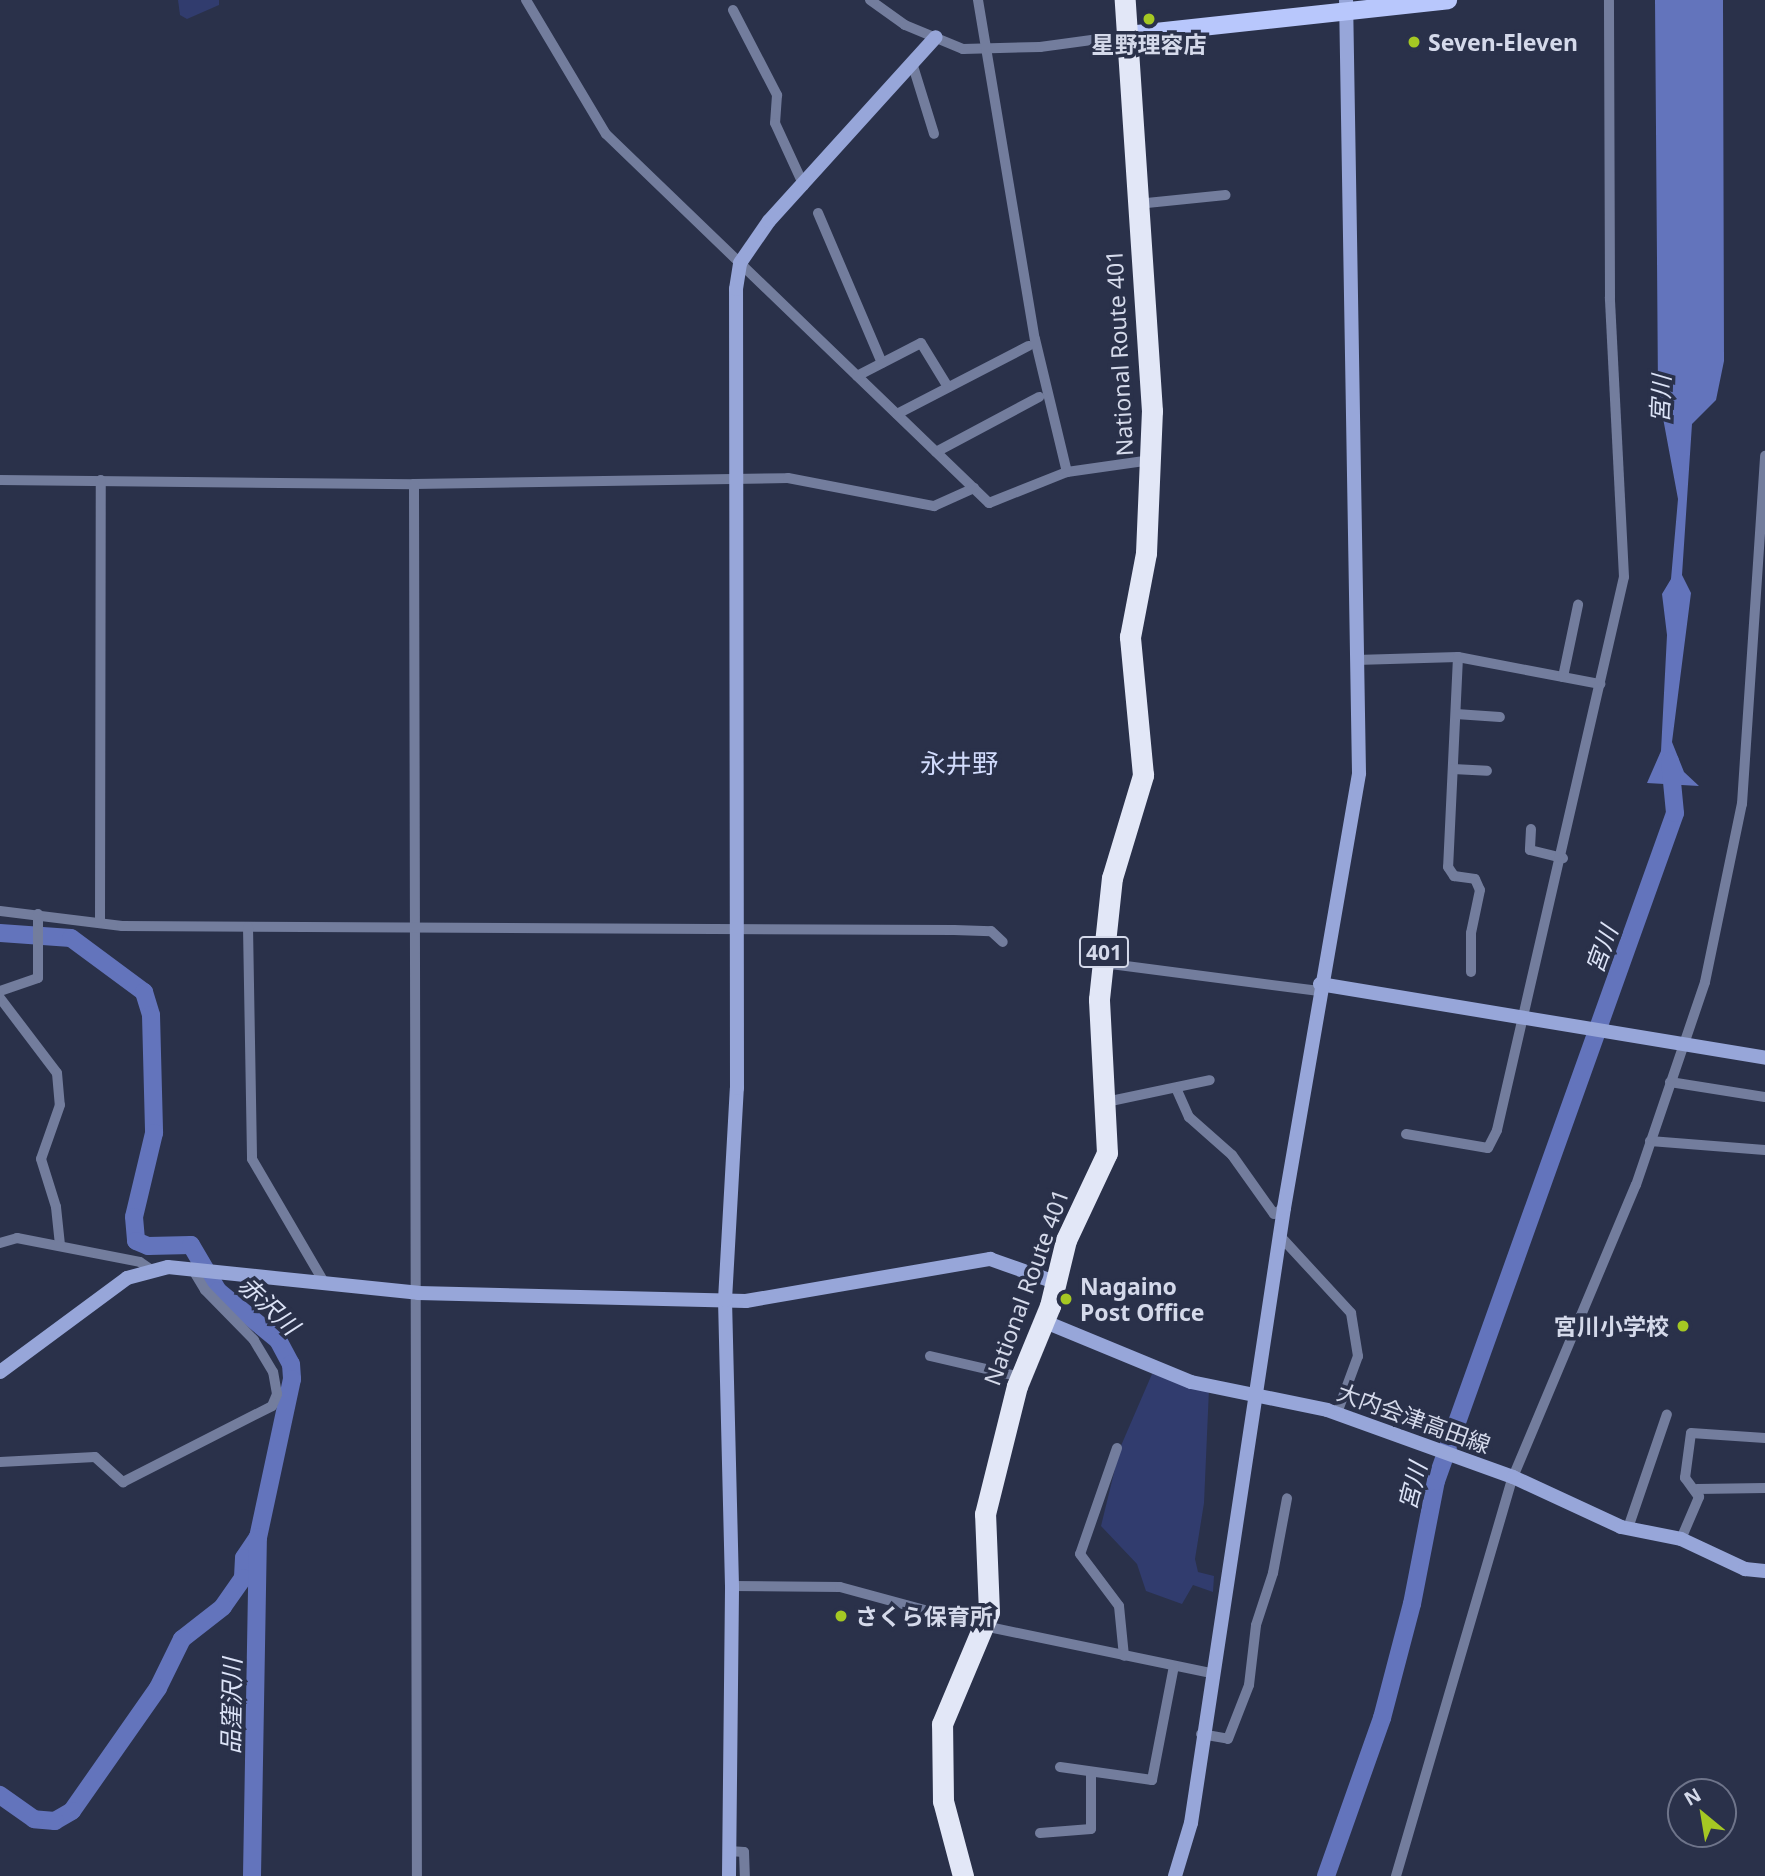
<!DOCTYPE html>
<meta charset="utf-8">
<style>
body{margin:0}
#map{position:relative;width:1765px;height:1876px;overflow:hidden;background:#2a314a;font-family:"Noto Sans","Noto Sans JP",sans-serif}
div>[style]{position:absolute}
.green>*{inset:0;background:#313c6e}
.water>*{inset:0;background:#6374bc}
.river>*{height:18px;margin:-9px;padding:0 9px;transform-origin:9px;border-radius:9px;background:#6374bc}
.street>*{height:10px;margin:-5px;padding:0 5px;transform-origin:5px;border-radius:5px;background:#737d9d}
.secondary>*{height:14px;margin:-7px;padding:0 7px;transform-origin:7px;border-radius:7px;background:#97a6d9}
.primary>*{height:18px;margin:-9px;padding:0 9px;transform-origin:9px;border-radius:9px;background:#b8c7fc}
.highway>*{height:21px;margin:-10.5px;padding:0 10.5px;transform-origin:10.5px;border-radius:10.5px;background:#e2e7f7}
.dots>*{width:19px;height:19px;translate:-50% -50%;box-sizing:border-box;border:4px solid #2a314a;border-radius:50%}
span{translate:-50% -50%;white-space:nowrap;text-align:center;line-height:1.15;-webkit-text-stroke:7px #2a314a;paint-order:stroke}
.shield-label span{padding:2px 5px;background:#2a314a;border:2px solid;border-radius:5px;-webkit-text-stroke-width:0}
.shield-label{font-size:21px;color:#d4d9ea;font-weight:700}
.poi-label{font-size:23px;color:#d4d9ea;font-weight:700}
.left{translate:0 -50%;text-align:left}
.right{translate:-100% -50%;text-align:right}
.street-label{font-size:23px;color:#d4d9ea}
.water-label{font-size:24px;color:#dce3f7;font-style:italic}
.quarter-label{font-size:26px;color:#d1dbfc}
.north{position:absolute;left:1667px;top:1778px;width:70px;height:70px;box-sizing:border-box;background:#2a314a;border:2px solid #6e748a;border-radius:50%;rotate:330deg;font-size:19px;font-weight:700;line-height:28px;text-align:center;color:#d4d9ea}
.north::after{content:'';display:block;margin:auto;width:24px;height:32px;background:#a5c823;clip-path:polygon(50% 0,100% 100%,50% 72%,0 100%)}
</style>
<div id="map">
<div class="green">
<div style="clip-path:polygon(178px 0,219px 0,219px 5px,187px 19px,180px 15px)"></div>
<div style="clip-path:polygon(1152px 1374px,1209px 1389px,1204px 1503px,1195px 1559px,1198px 1572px,1214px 1576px,1213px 1592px,1193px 1585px,1182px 1604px,1146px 1591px,1137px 1564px,1101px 1526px,1120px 1448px)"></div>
</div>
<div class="water">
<div style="clip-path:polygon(1655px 0,1723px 0,1724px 361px,1716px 400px,1692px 424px,1682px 575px,1691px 593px,1672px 742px,1684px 772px,1699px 786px,1647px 783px,1661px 751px,1667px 635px,1662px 594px,1671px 579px,1678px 499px,1658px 391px)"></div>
</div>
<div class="river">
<div style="left:0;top:933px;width:71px;rotate:4deg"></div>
<div style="left:71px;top:938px;width:91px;rotate:36.5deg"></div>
<div style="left:144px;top:992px;width:24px;rotate:73deg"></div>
<div style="left:151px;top:1015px;width:118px;rotate:88.5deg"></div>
<div style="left:154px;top:1133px;width:86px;rotate:103.4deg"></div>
<div style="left:134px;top:1217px;width:24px;rotate:85deg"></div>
<div style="left:136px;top:1241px;width:13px;rotate:23deg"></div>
<div style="left:148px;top:1246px;width:43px;rotate:-1.3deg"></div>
<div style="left:191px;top:1245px;width:53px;rotate:59.6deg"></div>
<div style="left:218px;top:1291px;width:77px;rotate:39.2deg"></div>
<div style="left:278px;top:1340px;width:27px;rotate:62deg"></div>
<div style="left:291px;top:1364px;width:15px;rotate:86deg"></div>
<div style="left:292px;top:1379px;width:162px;rotate:102.1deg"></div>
<div style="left:258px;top:1537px;width:25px;rotate:124deg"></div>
<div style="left:244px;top:1558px;width:20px;rotate:93deg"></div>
<div style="left:243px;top:1578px;width:35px;rotate:125deg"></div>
<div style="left:223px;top:1607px;width:52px;rotate:142deg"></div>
<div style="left:182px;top:1639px;width:55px;rotate:116.1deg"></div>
<div style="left:158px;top:1688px;width:150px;rotate:125deg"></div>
<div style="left:72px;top:1811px;width:20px;rotate:150deg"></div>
<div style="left:55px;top:1821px;width:21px;rotate:-175deg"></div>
<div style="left:34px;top:1819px;width:42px;rotate:-144.8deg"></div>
<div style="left:252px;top:1876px;width:339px;rotate:-89deg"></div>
<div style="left:1326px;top:1876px;width:168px;rotate:-70.5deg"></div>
<div style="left:1382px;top:1718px;width:118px;rotate:-75.3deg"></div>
<div style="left:1412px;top:1604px;width:125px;rotate:-79deg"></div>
<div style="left:1436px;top:1481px;width:709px;rotate:-70.31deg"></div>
<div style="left:1675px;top:813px;width:52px;rotate:-95.5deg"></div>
</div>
<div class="street">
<div style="left:526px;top:0;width:156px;rotate:59.2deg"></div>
<div style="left:606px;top:134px;width:532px;rotate:43.93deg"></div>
<div style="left:989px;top:503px;width:84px;rotate:-21.7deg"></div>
<div style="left:1067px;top:472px;width:85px;rotate:-8.1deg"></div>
<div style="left:870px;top:0;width:43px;rotate:35.5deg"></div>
<div style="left:905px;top:25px;width:63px;rotate:22.5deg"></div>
<div style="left:963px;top:49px;width:77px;rotate:-1.5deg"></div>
<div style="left:1040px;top:47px;width:89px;rotate:-7.8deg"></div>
<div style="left:978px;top:0;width:344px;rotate:80.5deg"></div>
<div style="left:1035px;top:339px;width:137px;rotate:76.5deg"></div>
<div style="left:733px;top:10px;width:96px;rotate:62.6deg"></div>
<div style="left:777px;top:95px;width:28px;rotate:94deg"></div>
<div style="left:775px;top:123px;width:69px;rotate:65.3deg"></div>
<div style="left:913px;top:66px;width:71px;rotate:72.8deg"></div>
<div style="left:1137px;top:204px;width:89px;rotate:-5.8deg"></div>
<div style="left:818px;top:213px;width:163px;rotate:66.9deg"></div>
<div style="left:857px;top:376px;width:72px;rotate:-27.3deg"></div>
<div style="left:921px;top:343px;width:52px;rotate:58.5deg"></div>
<div style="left:897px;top:414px;width:148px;rotate:-27.4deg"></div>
<div style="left:936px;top:452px;width:117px;rotate:-28.1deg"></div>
<div style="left:0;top:480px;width:414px;rotate:0.6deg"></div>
<div style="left:414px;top:484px;width:374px;rotate:-0.9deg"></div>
<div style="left:788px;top:478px;width:149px;rotate:10.9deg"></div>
<div style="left:934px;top:506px;width:44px;rotate:-24.2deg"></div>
<div style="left:414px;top:484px;width:1392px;rotate:89.88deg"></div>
<div style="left:1458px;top:657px;width:210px;rotate:92.7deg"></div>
<div style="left:1448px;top:867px;width:11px;rotate:56deg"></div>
<div style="left:1454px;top:876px;width:21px;rotate:8deg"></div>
<div style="left:1475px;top:879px;width:12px;rotate:66deg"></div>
<div style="left:1480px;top:890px;width:44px;rotate:101.8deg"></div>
<div style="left:1471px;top:933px;width:39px;rotate:90deg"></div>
<div style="left:1356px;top:660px;width:102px;rotate:-1.7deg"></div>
<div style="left:1458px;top:657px;width:145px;rotate:10.8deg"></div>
<div style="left:1563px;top:677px;width:74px;rotate:-78.2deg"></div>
<div style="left:1456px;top:714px;width:44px;rotate:3.9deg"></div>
<div style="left:1453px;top:769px;width:34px;rotate:3deg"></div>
<div style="left:1531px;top:829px;width:21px;rotate:93deg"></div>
<div style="left:1530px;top:850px;width:34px;rotate:14deg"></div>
<div style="left:0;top:911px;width:123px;rotate:7deg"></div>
<div style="left:122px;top:926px;width:832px;rotate:0.28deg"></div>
<div style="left:954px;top:930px;width:37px;rotate:2deg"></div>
<div style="left:991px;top:931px;width:16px;rotate:43deg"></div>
<div style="left:100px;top:923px;width:443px;rotate:-89.9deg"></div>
<div style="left:248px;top:927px;width:232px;rotate:89deg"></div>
<div style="left:252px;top:1159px;width:139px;rotate:59.7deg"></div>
<div style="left:1103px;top:963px;width:218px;rotate:7.4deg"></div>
<div style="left:0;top:991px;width:40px;rotate:-18.9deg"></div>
<div style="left:38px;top:978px;width:64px;rotate:-90deg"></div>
<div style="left:0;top:998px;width:94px;rotate:52.8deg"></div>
<div style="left:57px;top:1073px;width:32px;rotate:85deg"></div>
<div style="left:60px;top:1105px;width:57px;rotate:109.4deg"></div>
<div style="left:41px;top:1159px;width:50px;rotate:72.6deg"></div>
<div style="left:56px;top:1207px;width:39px;rotate:84deg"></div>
<div style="left:1670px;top:1082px;width:96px;rotate:9deg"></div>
<div style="left:1176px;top:1088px;width:32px;rotate:66deg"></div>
<div style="left:1189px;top:1117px;width:57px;rotate:41.5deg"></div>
<div style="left:1232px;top:1155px;width:72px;rotate:54.6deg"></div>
<div style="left:1274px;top:1214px;width:12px;rotate:-31deg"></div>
<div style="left:1106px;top:1102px;width:106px;rotate:-11.9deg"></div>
<div style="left:1406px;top:1134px;width:83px;rotate:9.7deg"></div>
<div style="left:1488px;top:1148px;width:20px;rotate:-63deg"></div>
<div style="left:1497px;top:1130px;width:567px;rotate:-77.07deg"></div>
<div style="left:1624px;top:577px;width:280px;rotate:-92.9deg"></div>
<div style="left:1610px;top:297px;width:297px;rotate:-90.2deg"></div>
<div style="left:1650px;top:1141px;width:115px;rotate:4.5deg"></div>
<div style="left:1280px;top:1236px;width:105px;rotate:47.3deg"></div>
<div style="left:1351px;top:1313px;width:44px;rotate:80.8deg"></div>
<div style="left:1358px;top:1356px;width:61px;rotate:110.2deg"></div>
<div style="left:0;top:1243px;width:18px;rotate:-16deg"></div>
<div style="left:17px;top:1238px;width:125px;rotate:11deg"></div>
<div style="left:140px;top:1262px;width:12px;rotate:35deg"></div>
<div style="left:930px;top:1356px;width:93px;rotate:13deg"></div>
<div style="left:1117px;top:1448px;width:112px;rotate:109.2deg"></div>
<div style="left:1080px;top:1554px;width:65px;rotate:53.1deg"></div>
<div style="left:1119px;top:1606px;width:50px;rotate:84.3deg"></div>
<div style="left:0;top:1462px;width:95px;rotate:-3deg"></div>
<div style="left:95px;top:1457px;width:38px;rotate:42deg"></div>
<div style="left:123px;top:1482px;width:167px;rotate:-27deg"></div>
<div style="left:272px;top:1406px;width:13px;rotate:-67deg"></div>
<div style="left:277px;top:1394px;width:22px;rotate:-100deg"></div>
<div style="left:273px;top:1372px;width:37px;rotate:-121deg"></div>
<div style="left:254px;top:1340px;width:70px;rotate:-134.4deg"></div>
<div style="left:205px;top:1290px;width:26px;rotate:-121deg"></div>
<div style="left:1697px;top:1489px;width:68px;rotate:-0.8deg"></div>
<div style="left:1628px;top:1528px;width:120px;rotate:-71.1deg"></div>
<div style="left:1681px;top:1539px;width:46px;rotate:-66.8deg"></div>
<div style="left:1699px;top:1497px;width:24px;rotate:-126deg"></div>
<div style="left:1685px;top:1478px;width:45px;rotate:-82.4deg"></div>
<div style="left:1691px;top:1433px;width:74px;rotate:3.9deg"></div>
<div style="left:732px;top:1586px;width:108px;rotate:0.5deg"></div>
<div style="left:840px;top:1587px;width:149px;rotate:15.2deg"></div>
<div style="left:984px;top:1626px;width:231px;rotate:11.7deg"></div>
<div style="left:1201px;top:1734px;width:27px;rotate:10deg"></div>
<div style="left:1228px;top:1739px;width:58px;rotate:-68.7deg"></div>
<div style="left:1249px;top:1685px;width:60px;rotate:-83.3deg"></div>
<div style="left:1256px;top:1625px;width:55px;rotate:-71.9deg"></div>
<div style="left:1273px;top:1573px;width:76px;rotate:-79.4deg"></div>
<div style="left:1060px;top:1767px;width:93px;rotate:8deg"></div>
<div style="left:1152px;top:1780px;width:116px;rotate:-79.1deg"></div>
<div style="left:1040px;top:1833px;width:51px;rotate:-4.5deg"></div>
<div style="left:1091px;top:1829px;width:56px;rotate:-90deg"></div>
<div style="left:729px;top:1851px;width:15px;rotate:4deg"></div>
<div style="left:744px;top:1852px;width:24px;rotate:88deg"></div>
<div style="left:1396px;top:1876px;width:416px;rotate:-73.7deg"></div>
<div style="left:1513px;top:1477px;width:317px;rotate:-67.2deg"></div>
<div style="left:1636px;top:1185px;width:214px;rotate:-71.2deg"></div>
<div style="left:1705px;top:982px;width:182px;rotate:-78.3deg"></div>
<div style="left:1742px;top:804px;width:349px;rotate:-86.2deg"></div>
</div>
<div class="secondary">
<div style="left:1320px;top:984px;width:451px;rotate:9.4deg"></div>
<div style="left:1043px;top:1321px;width:160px;rotate:22.4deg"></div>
<div style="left:1191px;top:1382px;width:139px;rotate:11.6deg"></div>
<div style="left:1327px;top:1410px;width:198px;rotate:19.8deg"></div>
<div style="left:1513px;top:1477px;width:119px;rotate:24.8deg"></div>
<div style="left:1621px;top:1527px;width:61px;rotate:11.3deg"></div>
<div style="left:1681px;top:1539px;width:71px;rotate:25.1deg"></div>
<div style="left:1745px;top:1569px;width:20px;rotate:6deg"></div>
<div style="left:0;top:1372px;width:158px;rotate:-36.5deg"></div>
<div style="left:127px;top:1278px;width:42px;rotate:-15deg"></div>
<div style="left:168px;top:1267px;width:251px;rotate:5.9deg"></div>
<div style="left:418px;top:1293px;width:328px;rotate:1.4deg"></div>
<div style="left:746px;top:1301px;width:248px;rotate:-9.8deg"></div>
<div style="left:990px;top:1259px;width:69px;rotate:19.5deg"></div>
<div style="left:729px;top:1876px;width:290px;rotate:-89.4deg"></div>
<div style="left:732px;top:1586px;width:286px;rotate:-91.4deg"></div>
<div style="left:725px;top:1300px;width:212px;rotate:-86.8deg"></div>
<div style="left:737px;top:1088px;width:799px;rotate:-90.07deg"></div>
<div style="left:736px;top:289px;width:26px;rotate:-81deg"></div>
<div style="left:740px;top:263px;width:51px;rotate:-55.4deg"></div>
<div style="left:769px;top:221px;width:248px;rotate:-47.8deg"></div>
<div style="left:1175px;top:1876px;width:55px;rotate:-73.2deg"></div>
<div style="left:1191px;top:1823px;width:622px;rotate:-81.4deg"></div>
<div style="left:1284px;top:1208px;width:441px;rotate:-80.2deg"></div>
<div style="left:1359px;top:773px;width:773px;rotate:-90.96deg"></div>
</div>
<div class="primary">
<div style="left:1128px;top:35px;width:322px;rotate:-6.2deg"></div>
</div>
<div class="highway">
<div style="left:963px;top:1876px;width:78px;rotate:-104.9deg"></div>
<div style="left:943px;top:1801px;width:77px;rotate:-90.7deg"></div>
<div style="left:942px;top:1724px;width:121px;rotate:-67.2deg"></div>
<div style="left:989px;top:1612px;width:98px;rotate:-92.3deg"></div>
<div style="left:985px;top:1514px;width:132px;rotate:-76deg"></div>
<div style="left:1017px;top:1386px;width:87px;rotate:-67.6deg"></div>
<div style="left:1050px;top:1306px;width:68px;rotate:-76.4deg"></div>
<div style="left:1066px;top:1240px;width:96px;rotate:-64.8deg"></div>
<div style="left:1107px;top:1153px;width:154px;rotate:-93deg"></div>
<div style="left:1099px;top:999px;width:122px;rotate:-83.9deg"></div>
<div style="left:1112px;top:878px;width:108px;rotate:-73.2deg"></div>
<div style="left:1143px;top:775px;width:139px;rotate:-95.4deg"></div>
<div style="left:1130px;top:637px;width:86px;rotate:-79.2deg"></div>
<div style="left:1146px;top:553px;width:142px;rotate:-87.6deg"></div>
<div style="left:1152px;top:411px;width:412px;rotate:-93.8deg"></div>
</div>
<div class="dots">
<div style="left:1149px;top:19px;background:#a5c823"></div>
<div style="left:1414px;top:42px;background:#a5c823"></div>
<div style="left:1066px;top:1299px;background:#a5c823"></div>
<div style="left:1683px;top:1326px;background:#a5c823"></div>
<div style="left:841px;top:1616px;background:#a5c823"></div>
</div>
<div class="shield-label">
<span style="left:1104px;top:952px">401</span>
</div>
<div class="poi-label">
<span class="left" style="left:1428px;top:42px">Seven-Eleven</span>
<span style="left:1149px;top:44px">星野理容店</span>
<span class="left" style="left:1080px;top:1299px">Nagaino<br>Post Office</span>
<span class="right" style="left:1669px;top:1326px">宮川小学校</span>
<span class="left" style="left:855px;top:1616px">さくら保育所</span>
</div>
<div class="street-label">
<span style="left:1119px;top:353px;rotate:-93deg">National Route 401</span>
<span style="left:1026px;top:1287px;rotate:-70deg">National Route 401</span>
<span style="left:1414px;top:1418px;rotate:20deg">大内会津高田線</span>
</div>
<div class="water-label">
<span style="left:1660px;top:399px;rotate:-88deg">宮川</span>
<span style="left:1601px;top:949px;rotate:-70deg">宮川</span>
<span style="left:269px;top:1305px;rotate:43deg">赤沢川</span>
<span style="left:1412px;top:1486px;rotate:-76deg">宮川</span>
<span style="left:231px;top:1706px;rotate:-89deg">品窪沢川</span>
</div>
<div class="quarter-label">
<span style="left:959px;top:764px">永井野</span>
</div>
<div class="north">N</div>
</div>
